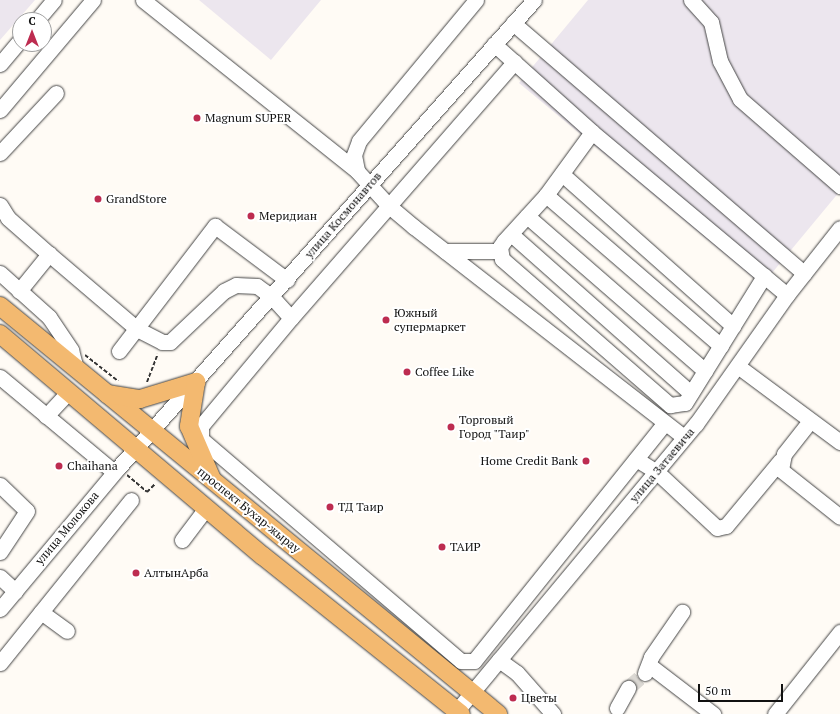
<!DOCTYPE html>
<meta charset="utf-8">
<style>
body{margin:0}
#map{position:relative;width:840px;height:714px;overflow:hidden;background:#fffbf5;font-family:"PT Serif",serif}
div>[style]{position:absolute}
.industrial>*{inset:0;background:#ece6ee}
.minor-tunnel>*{height:15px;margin-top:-7.5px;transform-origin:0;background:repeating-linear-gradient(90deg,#dbd8d3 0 15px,transparent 0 23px)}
.path>*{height:2px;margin-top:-1px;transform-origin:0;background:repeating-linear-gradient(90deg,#333 0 4px,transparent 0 6px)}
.roads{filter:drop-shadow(0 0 1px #444) drop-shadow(0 0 1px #444)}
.minor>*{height:15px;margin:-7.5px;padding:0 7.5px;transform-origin:7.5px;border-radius:7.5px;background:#fff}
.major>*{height:18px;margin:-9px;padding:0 9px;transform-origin:9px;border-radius:9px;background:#f3b970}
.dots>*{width:11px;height:11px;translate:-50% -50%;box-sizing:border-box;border:2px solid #fff;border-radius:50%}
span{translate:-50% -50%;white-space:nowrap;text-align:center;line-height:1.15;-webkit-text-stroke:4px #fff;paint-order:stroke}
.poi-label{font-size:12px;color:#111}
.left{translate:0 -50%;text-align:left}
.right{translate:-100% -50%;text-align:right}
.street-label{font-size:12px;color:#111}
.north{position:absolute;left:12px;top:12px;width:40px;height:40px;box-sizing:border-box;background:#fff;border:1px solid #a0a0a0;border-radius:50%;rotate:0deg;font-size:11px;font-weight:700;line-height:16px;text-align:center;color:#111}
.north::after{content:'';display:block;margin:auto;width:14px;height:18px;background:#bd2c50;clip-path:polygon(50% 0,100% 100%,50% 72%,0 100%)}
.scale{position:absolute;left:698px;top:684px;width:85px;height:18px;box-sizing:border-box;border:2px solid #111;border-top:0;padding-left:5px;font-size:12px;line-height:14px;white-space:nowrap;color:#111;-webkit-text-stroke:3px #fff;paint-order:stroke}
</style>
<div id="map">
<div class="industrial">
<div style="clip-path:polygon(0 0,35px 0,0 40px)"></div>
<div style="clip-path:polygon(199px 0,321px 0,271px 60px)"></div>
<div style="clip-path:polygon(588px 0,840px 0,840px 191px,762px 285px,519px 83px)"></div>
</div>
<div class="minor-tunnel">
<div style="left:628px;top:688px;width:23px;rotate:-41deg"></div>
</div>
<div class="path">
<div style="left:85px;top:355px;width:42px;rotate:38.2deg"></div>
<div style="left:147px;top:382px;width:30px;rotate:-69deg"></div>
<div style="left:127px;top:475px;width:26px;rotate:40deg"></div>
<div style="left:147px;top:492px;width:11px;rotate:-45deg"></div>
</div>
<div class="roads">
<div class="minor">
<div style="left:143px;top:0;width:274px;rotate:38.6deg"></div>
<div style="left:476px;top:0;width:183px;rotate:129.7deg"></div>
<div style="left:359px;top:141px;width:15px;rotate:110deg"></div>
<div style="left:354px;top:155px;width:16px;rotate:79deg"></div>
<div style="left:357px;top:171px;width:47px;rotate:47.6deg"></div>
<div style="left:389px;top:206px;width:33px;rotate:40deg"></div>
<div style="left:414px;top:227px;width:342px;rotate:37.9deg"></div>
<div style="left:691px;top:0;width:30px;rotate:48deg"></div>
<div style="left:711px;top:22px;width:40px;rotate:77deg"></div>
<div style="left:720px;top:61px;width:43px;rotate:62.2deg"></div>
<div style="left:740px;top:99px;width:133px;rotate:41deg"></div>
<div style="left:37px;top:20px;width:26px;rotate:-50deg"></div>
<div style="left:513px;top:23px;width:384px;rotate:40.7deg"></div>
<div style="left:494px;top:44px;width:132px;rotate:41.9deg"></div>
<div style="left:592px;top:132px;width:254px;rotate:39.9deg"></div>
<div style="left:0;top:64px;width:31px;rotate:-50deg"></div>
<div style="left:0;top:110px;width:144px;rotate:-49.8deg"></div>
<div style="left:592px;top:132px;width:78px;rotate:126.1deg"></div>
<div style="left:546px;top:195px;width:62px;rotate:132.4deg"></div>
<div style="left:504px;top:241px;width:7px;rotate:124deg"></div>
<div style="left:500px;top:247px;width:12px;rotate:81deg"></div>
<div style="left:502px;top:259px;width:223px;rotate:41deg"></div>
<div style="left:670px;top:405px;width:15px;rotate:-8deg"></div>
<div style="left:685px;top:403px;width:150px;rotate:-58.1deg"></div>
<div style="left:0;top:153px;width:82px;rotate:-47deg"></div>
<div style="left:562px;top:174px;width:229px;rotate:41.6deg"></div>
<div style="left:546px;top:195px;width:231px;rotate:40.8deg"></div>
<div style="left:0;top:205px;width:15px;rotate:58deg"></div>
<div style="left:8px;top:218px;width:55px;rotate:41.3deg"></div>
<div style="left:49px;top:254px;width:116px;rotate:40.4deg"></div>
<div style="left:137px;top:329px;width:28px;rotate:27deg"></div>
<div style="left:162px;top:342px;width:8px"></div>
<div style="left:170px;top:342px;width:74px;rotate:-43.4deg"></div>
<div style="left:224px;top:291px;width:13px;rotate:-27deg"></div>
<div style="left:236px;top:285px;width:21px;rotate:3deg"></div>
<div style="left:257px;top:286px;width:19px;rotate:36deg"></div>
<div style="left:272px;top:297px;width:28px;rotate:48deg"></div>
<div style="left:291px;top:318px;width:141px;rotate:129.8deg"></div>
<div style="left:201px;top:426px;width:13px;rotate:90deg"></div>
<div style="left:201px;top:439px;width:342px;rotate:40.5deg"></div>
<div style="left:461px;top:661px;width:13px"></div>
<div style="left:474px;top:661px;width:305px;rotate:-51.3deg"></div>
<div style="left:527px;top:216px;width:236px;rotate:41deg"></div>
<div style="left:511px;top:234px;width:240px;rotate:41.5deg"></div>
<div style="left:445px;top:251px;width:55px"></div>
<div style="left:0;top:273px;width:66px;rotate:41.9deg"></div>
<div style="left:49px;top:317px;width:40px;rotate:56deg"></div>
<div style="left:71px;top:350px;width:20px;rotate:75deg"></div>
<div style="left:19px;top:291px;width:48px;rotate:-51deg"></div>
<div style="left:291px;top:318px;width:340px;rotate:-48.9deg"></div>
<div style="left:119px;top:351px;width:158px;rotate:-52.5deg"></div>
<div style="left:215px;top:226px;width:90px;rotate:36.9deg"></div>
<div style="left:739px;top:367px;width:126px;rotate:36.6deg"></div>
<div style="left:0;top:377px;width:148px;rotate:39.8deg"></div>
<div style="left:46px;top:416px;width:33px;rotate:-47deg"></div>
<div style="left:810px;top:421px;width:42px;rotate:128.2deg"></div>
<div style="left:784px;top:454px;width:16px;rotate:101deg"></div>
<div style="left:781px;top:470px;width:75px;rotate:38.5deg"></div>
<div style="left:636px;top:459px;width:25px;rotate:32deg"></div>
<div style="left:657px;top:472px;width:82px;rotate:43deg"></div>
<div style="left:717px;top:528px;width:9px;rotate:-13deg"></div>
<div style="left:726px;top:526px;width:85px;rotate:-50.3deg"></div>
<div style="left:0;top:485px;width:37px;rotate:44deg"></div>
<div style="left:27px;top:511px;width:49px;rotate:123.4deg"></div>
<div style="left:182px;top:540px;width:40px;rotate:-53deg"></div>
<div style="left:0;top:577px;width:21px;rotate:43deg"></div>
<div style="left:0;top:609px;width:184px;rotate:-50.1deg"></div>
<div style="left:118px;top:468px;width:626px;rotate:-48.37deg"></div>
<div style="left:41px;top:612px;width:32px;rotate:36deg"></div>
<div style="left:499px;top:660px;width:22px;rotate:36deg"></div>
<div style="left:517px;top:673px;width:55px;rotate:48.7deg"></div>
<div style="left:0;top:663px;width:209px;rotate:-51.2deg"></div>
<div style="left:649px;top:665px;width:81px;rotate:37.4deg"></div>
<div style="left:645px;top:673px;width:17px;rotate:-69deg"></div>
<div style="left:651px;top:657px;width:55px;rotate:-55.4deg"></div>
<div style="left:617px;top:708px;width:23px;rotate:-61deg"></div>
<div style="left:454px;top:714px;width:378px;rotate:-50.2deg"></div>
<div style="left:696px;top:424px;width:158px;rotate:-54.8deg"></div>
<div style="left:787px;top:295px;width:85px;rotate:-51.7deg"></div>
<div style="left:775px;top:714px;width:105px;rotate:-51.6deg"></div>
</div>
<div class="major">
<div style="left:0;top:306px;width:644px;rotate:39.33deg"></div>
<div style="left:0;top:334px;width:344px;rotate:40.2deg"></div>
<div style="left:263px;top:556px;width:253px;rotate:38.6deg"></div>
<div style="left:107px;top:394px;width:33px;rotate:9deg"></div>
<div style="left:140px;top:399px;width:59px;rotate:-16.9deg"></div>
<div style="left:196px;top:382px;width:45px;rotate:99deg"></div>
<div style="left:189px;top:426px;width:56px;rotate:66.7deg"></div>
</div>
</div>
<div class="dots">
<div style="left:197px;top:118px;background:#bd2c50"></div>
<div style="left:98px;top:199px;background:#bd2c50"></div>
<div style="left:251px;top:216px;background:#bd2c50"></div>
<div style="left:386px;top:320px;background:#bd2c50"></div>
<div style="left:407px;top:372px;background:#bd2c50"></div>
<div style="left:451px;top:427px;background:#bd2c50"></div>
<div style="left:586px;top:461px;background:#bd2c50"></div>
<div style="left:59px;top:466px;background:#bd2c50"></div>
<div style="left:330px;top:507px;background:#bd2c50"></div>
<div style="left:442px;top:547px;background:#bd2c50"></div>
<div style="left:136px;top:573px;background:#bd2c50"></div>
<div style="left:513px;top:698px;background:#bd2c50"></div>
</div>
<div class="poi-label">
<span class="left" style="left:205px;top:118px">Magnum SUPER</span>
<span class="left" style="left:106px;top:199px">GrandStore</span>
<span class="left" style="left:259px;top:216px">Меридиан</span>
<span class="left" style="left:394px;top:320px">Южный<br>супермаркет</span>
<span class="left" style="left:415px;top:372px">Coffee Like</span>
<span class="left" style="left:459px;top:427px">Торговый<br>Город "Таир"</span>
<span class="right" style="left:578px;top:461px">Home Credit Bank</span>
<span class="left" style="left:67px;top:466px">Chaihana</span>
<span class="left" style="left:338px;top:507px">ТД Таир</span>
<span class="left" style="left:450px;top:547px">ТАИР</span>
<span class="left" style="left:144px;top:573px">АлтынАрба</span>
<span class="left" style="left:521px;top:698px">Цветы</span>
</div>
<div class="street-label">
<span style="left:343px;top:215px;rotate:-49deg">улица Космонавтов</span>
<span style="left:662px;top:465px;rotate:-50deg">улица Затаевича</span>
<span style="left:249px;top:510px;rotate:39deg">проспект Бухар-жырау</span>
<span style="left:67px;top:528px;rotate:-50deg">улица Молокова</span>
</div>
<div class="north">С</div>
<div class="scale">50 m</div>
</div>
